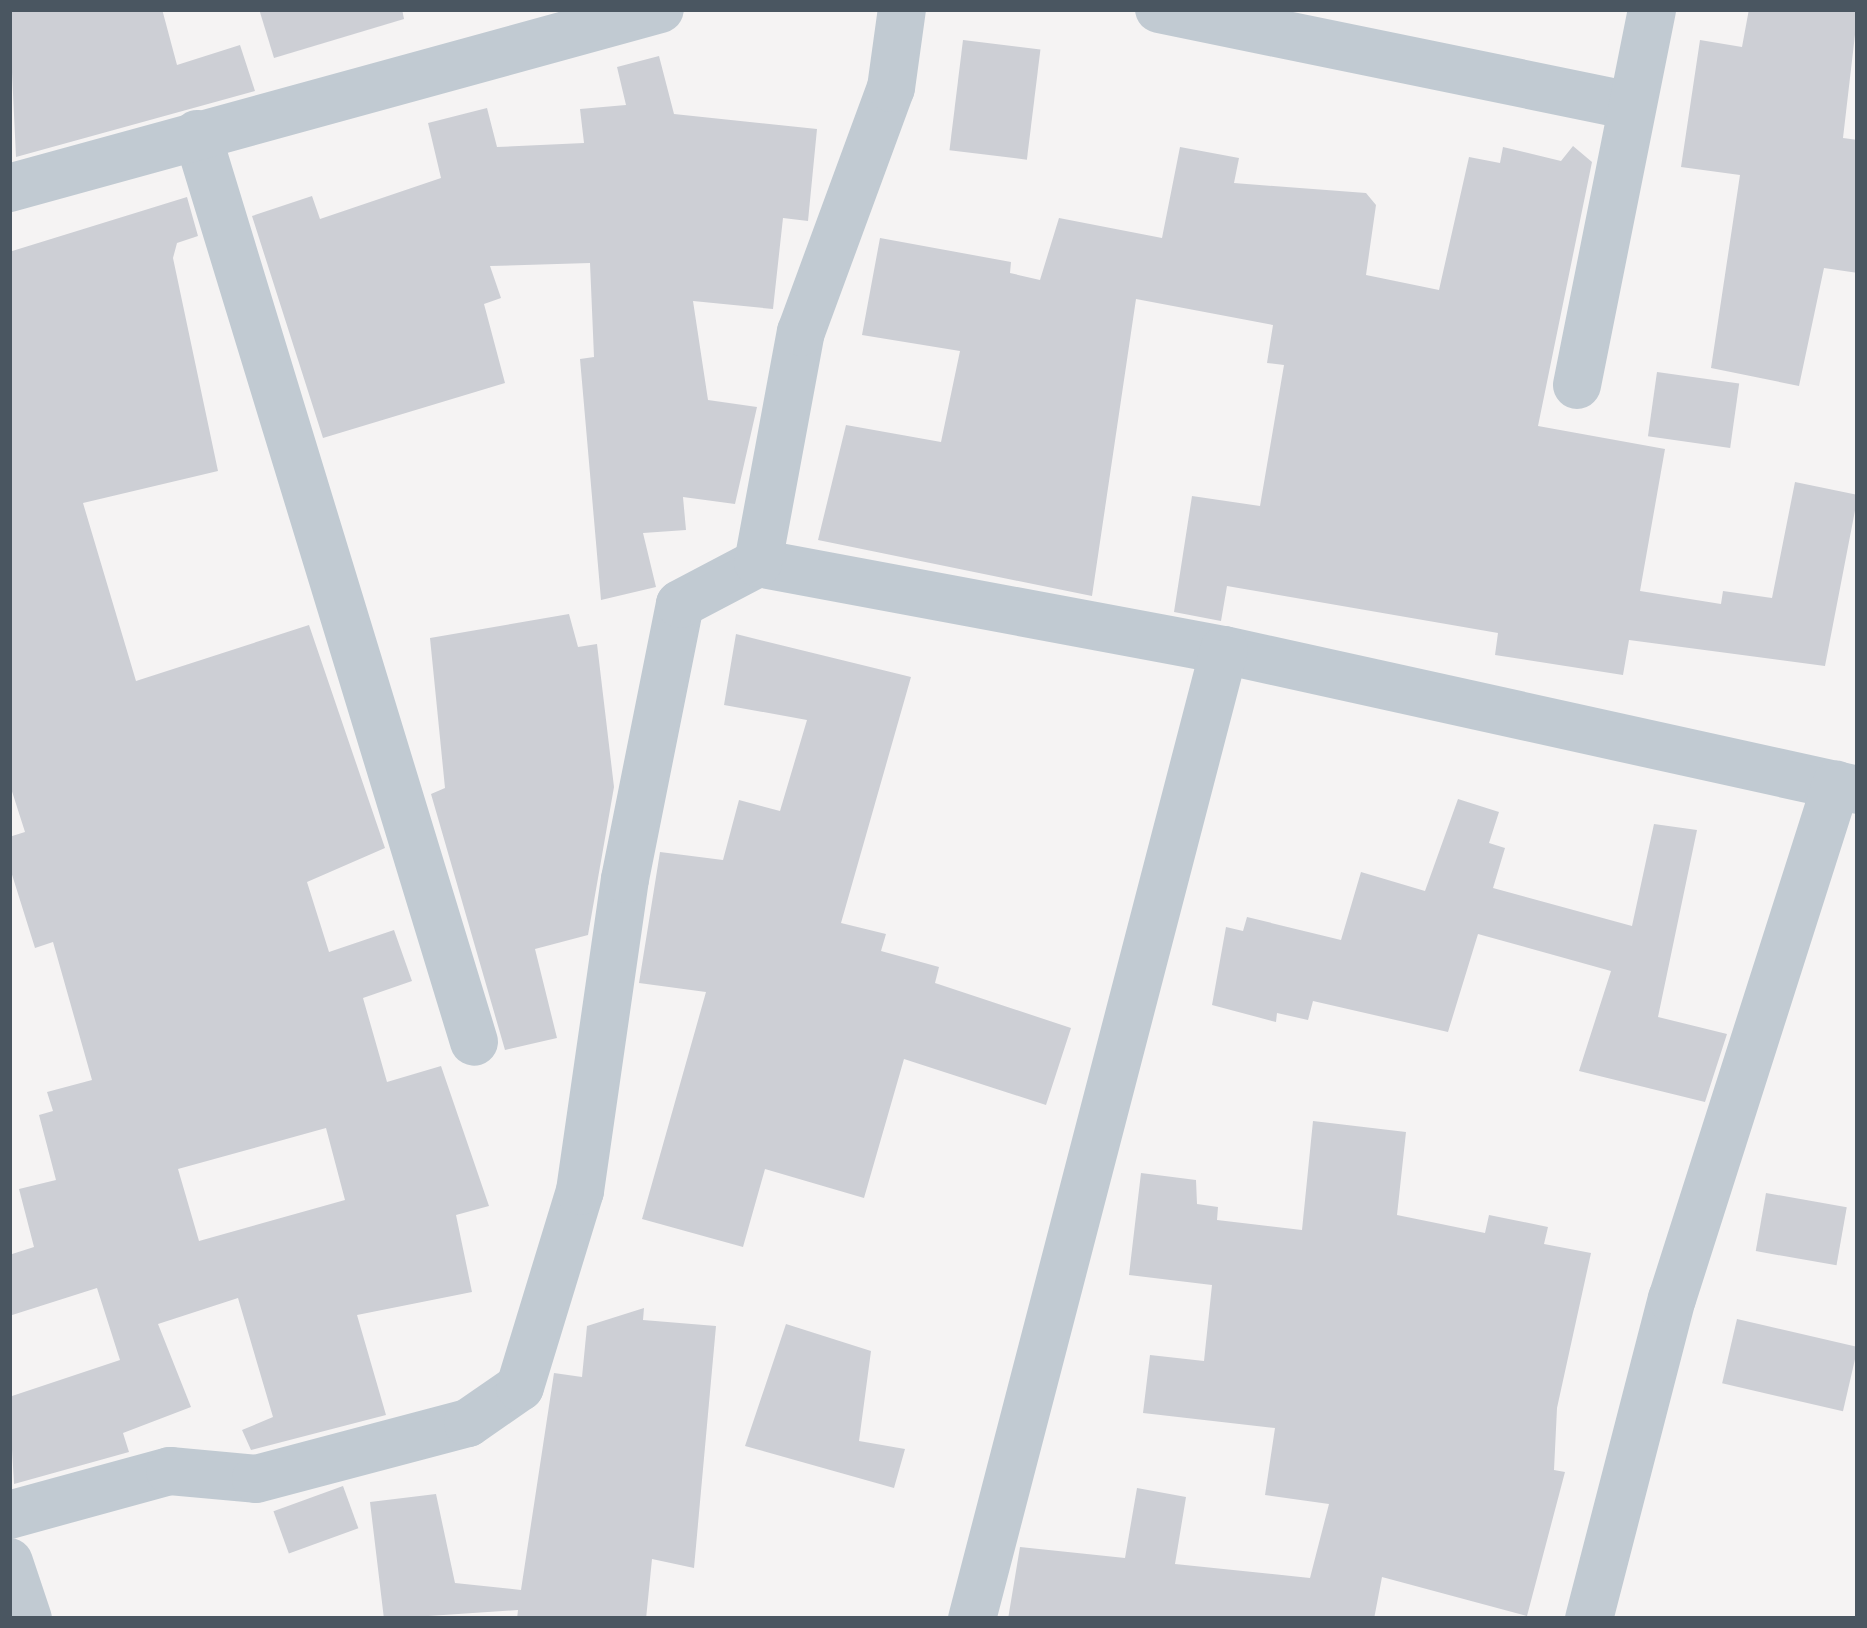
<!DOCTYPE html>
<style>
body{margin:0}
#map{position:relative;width:1867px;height:1628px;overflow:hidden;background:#f5f3f3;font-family:Overpass,sans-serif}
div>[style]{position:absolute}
.building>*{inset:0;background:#cdcfd5;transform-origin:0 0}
.minor>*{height:48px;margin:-24px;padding:0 24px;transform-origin:24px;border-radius:24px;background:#c1cad2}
span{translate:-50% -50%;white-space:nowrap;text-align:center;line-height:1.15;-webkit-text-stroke:9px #fff;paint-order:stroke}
.frame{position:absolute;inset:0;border:12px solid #4a5661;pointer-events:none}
</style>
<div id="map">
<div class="building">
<div style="clip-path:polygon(9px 9px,162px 9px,177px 65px,240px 45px,255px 91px,16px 157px)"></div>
<div style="clip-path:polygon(259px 9px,402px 9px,404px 19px,274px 58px)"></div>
<div style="clip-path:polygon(1749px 9px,1858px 9px,1843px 138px,1858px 140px,1858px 273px,1824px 268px,1799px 386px,1711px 368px,1740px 175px,1681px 167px,1700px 40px,1742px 47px)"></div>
<div style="left:963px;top:40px;width:78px;height:111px;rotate:7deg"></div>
<div style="clip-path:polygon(659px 56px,674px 114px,817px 129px,808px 221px,783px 218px,773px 309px,693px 301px,708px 400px,757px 407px,735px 504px,683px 497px,686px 530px,643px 533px,656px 587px,601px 600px,580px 359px,594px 357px,590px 263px,490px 266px,501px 298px,484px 304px,505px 383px,323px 438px,252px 216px,312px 196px,320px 219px,441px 178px,428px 123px,487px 108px,497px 147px,584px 143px,580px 109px,626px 105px,617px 67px)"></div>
<div style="clip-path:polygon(1573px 146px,1592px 162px,1538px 426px,1665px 449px,1640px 591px,1721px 604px,1723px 591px,1772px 598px,1795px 482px,1858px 495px,1825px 666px,1629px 640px,1623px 675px,1495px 655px,1498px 633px,1227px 586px,1221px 621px,1174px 612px,1192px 496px,1260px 506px,1284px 365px,1267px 363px,1273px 325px,1136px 299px,1092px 596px,818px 540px,846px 425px,941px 442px,960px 351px,862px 335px,880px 238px,1011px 262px,1010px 273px,1040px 280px,1059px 218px,1162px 238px,1180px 147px,1239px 158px,1234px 183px,1366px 193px,1376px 205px,1366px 275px,1439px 290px,1469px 157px,1500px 163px,1503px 147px,1561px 161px)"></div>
<div style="clip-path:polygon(evenodd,187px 197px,198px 236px,177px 243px,173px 258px,218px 471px,83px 503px,136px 681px,309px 625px,385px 848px,307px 882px,329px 952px,394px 930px,412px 981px,363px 998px,387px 1082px,441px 1066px,489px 1206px,456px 1215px,472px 1292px,357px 1315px,386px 1415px,251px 1450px,242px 1430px,273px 1417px,238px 1298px,158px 1324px,191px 1407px,123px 1433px,129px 1452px,14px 1484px,9px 1397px,120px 1360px,97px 1288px,9px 1316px,9px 1255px,34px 1247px,19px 1189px,56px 1180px,39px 1115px,53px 1111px,47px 1092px,92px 1080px,53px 942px,35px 948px,9px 865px,9px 837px,25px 832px,9px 782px,9px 252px,187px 197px,326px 1128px,345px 1200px,199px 1241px,178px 1169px,326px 1128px)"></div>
<div style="left:1657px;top:372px;width:83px;height:65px;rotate:8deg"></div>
<div style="clip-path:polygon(569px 614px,578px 647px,597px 644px,614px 787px,588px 935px,535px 949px,557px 1038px,505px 1050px,431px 794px,445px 788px,430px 638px)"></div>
<div style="clip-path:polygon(736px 634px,911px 677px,841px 923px,886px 934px,881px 951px,939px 967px,935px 983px,1071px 1028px,1046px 1105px,904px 1059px,864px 1198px,765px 1169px,743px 1247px,642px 1219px,706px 992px,639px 983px,660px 852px,723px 860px,739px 800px,780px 811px,807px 720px,724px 705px)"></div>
<div style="clip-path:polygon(1458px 799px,1499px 812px,1489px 843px,1505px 848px,1493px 888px,1632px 926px,1654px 824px,1697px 830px,1658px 1017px,1727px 1034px,1705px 1102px,1579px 1071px,1611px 971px,1478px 934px,1448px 1032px,1313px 1001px,1308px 1020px,1277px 1013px,1276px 1022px,1212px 1005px,1226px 927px,1243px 931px,1247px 917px,1341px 940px,1361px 872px,1425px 891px)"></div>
<div style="clip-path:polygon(1313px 1121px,1406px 1132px,1397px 1215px,1485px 1233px,1489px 1215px,1548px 1227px,1544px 1244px,1591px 1253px,1557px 1408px,1554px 1470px,1565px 1472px,1527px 1616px,1382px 1577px,1374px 1619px,1008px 1619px,1020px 1547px,1125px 1558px,1137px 1488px,1186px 1497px,1175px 1564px,1310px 1578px,1329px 1504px,1265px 1495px,1275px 1428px,1143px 1413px,1150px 1355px,1204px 1361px,1212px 1285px,1129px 1275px,1141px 1173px,1196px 1180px,1197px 1204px,1218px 1207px,1217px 1220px,1302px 1230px)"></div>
<div style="left:1766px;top:1193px;width:82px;height:59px;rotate:10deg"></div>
<div style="clip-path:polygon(644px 1308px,643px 1320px,716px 1326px,694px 1568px,652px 1559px,646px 1619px,517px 1619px,518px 1610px,384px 1619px,370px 1502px,436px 1494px,455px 1583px,521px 1590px,554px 1373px,582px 1377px,587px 1326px)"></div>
<div style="left:1737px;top:1319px;width:124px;height:66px;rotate:13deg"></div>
<div style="clip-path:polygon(786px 1324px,871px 1351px,859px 1441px,905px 1449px,894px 1488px,745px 1446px)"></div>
<div style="left:343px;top:1486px;width:45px;height:74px;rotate:70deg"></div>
</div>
<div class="minor">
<div style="left:1159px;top:9px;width:482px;rotate:11.6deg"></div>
<div style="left:197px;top:134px;width:949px;rotate:73.03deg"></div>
<div style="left:9px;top:188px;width:675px;rotate:-15.37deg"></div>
<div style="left:1577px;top:385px;width:383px;rotate:-78.7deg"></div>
<div style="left:758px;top:563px;width:474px;rotate:10.6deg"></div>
<div style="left:1224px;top:650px;width:649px;rotate:12.45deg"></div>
<div style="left:9px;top:1515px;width:167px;rotate:-15.3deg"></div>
<div style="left:170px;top:1471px;width:86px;rotate:5.3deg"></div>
<div style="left:256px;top:1479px;width:219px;rotate:-14.8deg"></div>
<div style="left:468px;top:1423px;width:63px;rotate:-34.7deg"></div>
<div style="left:520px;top:1387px;width:205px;rotate:-73deg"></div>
<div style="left:580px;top:1191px;width:315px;rotate:-81.8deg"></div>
<div style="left:625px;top:879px;width:280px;rotate:-78.7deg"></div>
<div style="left:680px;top:604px;width:88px;rotate:-27.7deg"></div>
<div style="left:758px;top:563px;width:235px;rotate:-79.5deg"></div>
<div style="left:801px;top:332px;width:260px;rotate:-69.8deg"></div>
<div style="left:891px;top:88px;width:80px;rotate:-82.1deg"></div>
<div style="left:9px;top:1562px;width:60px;rotate:71.6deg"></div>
<div style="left:972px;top:1619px;width:1001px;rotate:-75.42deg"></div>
<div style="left:1589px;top:1619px;width:331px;rotate:-75.5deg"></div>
<div style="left:1672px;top:1299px;width:540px;rotate:-72.3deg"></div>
</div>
<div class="frame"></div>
</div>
